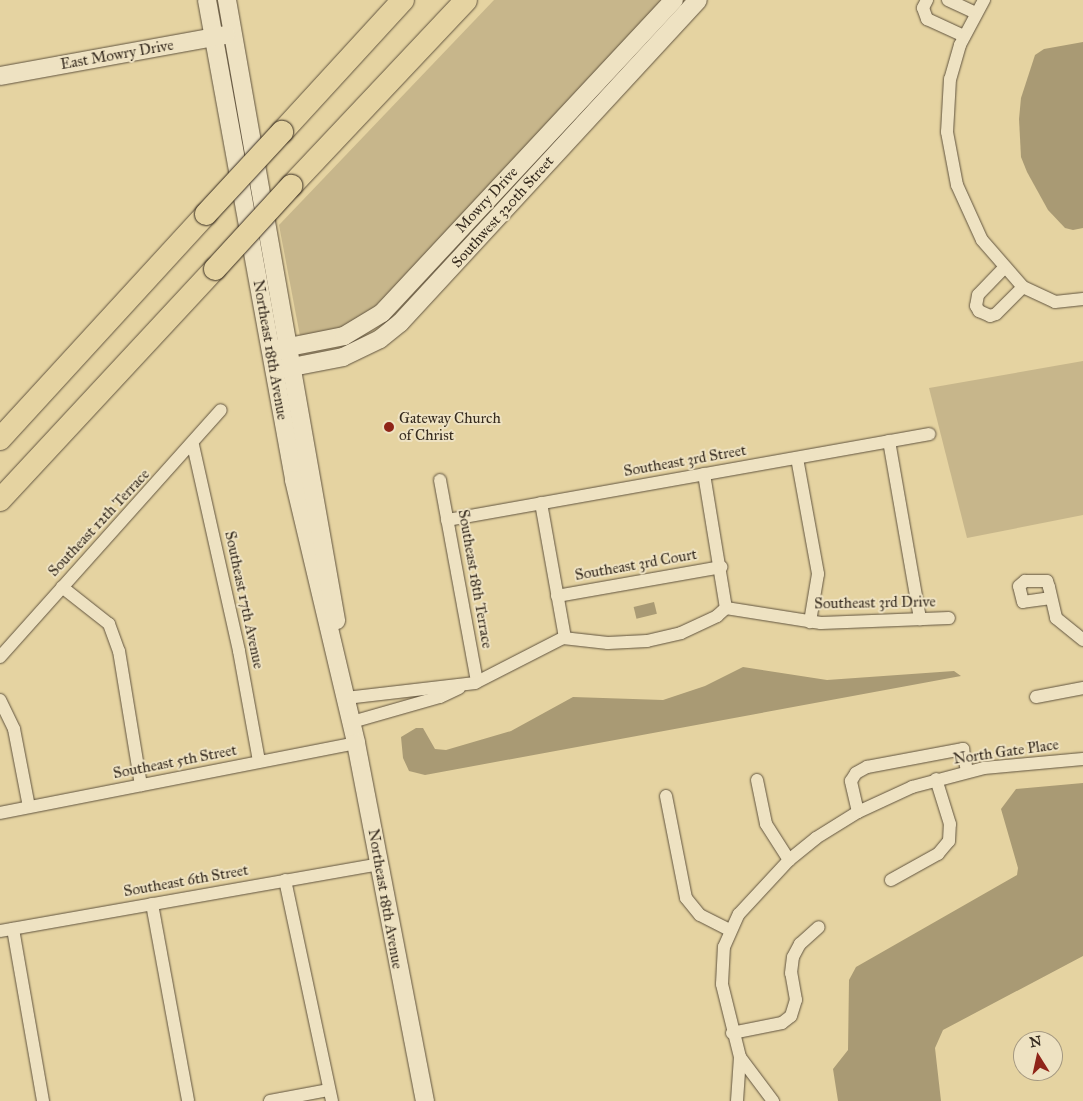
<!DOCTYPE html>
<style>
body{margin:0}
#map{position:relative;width:1083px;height:1101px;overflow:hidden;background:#e5d3a1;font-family:"IM FELL Great Primer",serif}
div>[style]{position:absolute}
.green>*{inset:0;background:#c7b68b}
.water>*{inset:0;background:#a99a74;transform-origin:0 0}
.roads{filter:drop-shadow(0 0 1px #61543f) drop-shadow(0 0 1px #61543f)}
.street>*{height:12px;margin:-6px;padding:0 6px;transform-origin:6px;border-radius:6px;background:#eee2c2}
.secondary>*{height:18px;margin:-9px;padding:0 9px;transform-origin:9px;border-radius:9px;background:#eee2c2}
.highway>*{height:22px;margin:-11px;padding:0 11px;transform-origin:11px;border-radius:11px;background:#e5d3a1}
.bridges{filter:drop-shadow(0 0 1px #352a1e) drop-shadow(0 0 1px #352a1e)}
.highway-bridge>*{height:22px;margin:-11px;padding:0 11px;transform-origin:11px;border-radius:11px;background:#e5d3a1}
.dots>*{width:14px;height:14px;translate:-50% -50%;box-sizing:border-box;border:2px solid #eee2c2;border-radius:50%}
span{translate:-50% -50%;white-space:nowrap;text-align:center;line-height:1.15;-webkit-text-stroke:4px #eee2c2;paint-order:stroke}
.street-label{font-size:15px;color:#352a1e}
.poi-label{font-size:15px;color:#352a1e}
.left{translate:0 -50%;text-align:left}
.north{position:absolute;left:1013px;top:1031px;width:50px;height:50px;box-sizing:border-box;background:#eee2c2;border:1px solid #a49880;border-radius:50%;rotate:350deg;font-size:14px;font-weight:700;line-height:20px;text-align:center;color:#352a1e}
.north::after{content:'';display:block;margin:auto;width:18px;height:22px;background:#8f2418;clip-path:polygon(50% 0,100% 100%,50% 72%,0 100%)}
</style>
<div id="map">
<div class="green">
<div style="clip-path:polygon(494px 0,664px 0,379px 308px,345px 329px,300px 336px,279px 225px)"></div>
<div style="clip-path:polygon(1083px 361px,1083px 515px,967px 538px,929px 388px)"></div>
</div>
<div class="water">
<div style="clip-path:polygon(1083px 42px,1083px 228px,1073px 230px,1065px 228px,1048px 210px,1027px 172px,1021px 157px,1019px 119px,1021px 98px,1035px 55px,1044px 49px)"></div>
<div style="left:654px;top:602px;width:12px;height:21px;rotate:76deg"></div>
<div style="clip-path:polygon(743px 667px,827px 680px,954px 671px,961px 676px,425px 775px,409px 771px,403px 758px,401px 737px,416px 728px,423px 728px,435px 749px,446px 750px,511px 731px,573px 697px,663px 700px,705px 686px)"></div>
<div style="clip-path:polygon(1083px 783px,1083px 956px,943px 1030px,935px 1048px,941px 1101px,838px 1101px,833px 1069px,848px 1050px,849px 980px,856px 967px,1017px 875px,1018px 868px,1001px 809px,1016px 789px)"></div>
</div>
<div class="roads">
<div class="street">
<div style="left:927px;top:0;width:9px;rotate:117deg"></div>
<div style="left:923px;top:8px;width:12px;rotate:70deg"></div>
<div style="left:927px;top:19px;width:41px;rotate:24.7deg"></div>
<div style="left:948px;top:0;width:31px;rotate:25deg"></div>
<div style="left:984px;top:0;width:51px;rotate:118.1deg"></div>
<div style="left:960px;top:45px;width:35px;rotate:106deg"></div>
<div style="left:950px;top:79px;width:53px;rotate:93.2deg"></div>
<div style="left:947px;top:132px;width:54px;rotate:79.3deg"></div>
<div style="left:957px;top:185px;width:60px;rotate:65.6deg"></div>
<div style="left:982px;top:240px;width:62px;rotate:48.9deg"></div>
<div style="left:1023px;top:287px;width:35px;rotate:25deg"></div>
<div style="left:1055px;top:302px;width:28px;rotate:-6deg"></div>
<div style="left:1004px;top:268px;width:37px;rotate:134deg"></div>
<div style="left:978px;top:295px;width:11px;rotate:100deg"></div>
<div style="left:976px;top:306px;width:6px;rotate:59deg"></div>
<div style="left:979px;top:311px;width:12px;rotate:24deg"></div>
<div style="left:990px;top:316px;width:6px;rotate:-18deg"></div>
<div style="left:996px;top:314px;width:38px;rotate:-45deg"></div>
<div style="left:889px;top:441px;width:181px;rotate:80.1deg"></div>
<div style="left:193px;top:445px;width:211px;rotate:77.4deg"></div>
<div style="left:239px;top:651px;width:112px;rotate:79.7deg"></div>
<div style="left:797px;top:458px;width:118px;rotate:79.7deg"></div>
<div style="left:818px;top:574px;width:49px;rotate:99.5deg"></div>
<div style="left:704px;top:474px;width:136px;rotate:80.7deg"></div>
<div style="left:440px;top:480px;width:205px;rotate:79.6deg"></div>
<div style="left:541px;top:503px;width:137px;rotate:79.9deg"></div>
<div style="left:447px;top:520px;width:490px;rotate:-10.1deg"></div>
<div style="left:62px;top:587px;width:60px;rotate:38.2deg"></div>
<div style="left:109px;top:624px;width:29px;rotate:70deg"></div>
<div style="left:119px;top:651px;width:136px;rotate:80.7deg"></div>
<div style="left:557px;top:596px;width:167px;rotate:-10deg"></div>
<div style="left:1051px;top:598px;width:28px;rotate:172deg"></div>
<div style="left:1023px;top:602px;width:16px;rotate:-104deg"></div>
<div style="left:1019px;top:586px;width:8px;rotate:-40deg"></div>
<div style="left:1025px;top:581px;width:22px"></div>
<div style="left:1047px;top:581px;width:6px;rotate:72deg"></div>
<div style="left:1049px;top:587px;width:32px;rotate:77deg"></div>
<div style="left:1056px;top:618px;width:35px;rotate:39deg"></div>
<div style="left:726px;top:608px;width:96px;rotate:9deg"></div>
<div style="left:821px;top:623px;width:128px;rotate:-2.2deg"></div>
<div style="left:0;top:657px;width:331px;rotate:-48.2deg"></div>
<div style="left:1036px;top:697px;width:48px;rotate:-10.8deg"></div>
<div style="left:346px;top:698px;width:130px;rotate:-6.6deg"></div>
<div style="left:475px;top:683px;width:99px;rotate:-27.1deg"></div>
<div style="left:563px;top:638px;width:45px;rotate:6.3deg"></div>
<div style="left:608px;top:643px;width:39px;rotate:-3deg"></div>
<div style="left:647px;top:641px;width:35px;rotate:-13deg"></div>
<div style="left:681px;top:633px;width:40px;rotate:-25deg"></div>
<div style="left:717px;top:616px;width:12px;rotate:-42deg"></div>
<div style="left:0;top:700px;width:32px;rotate:64deg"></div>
<div style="left:14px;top:729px;width:79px;rotate:79.1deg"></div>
<div style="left:352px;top:722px;width:91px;rotate:-15.9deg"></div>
<div style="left:440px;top:697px;width:21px;rotate:-25deg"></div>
<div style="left:757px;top:780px;width:45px;rotate:78.4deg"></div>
<div style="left:766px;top:824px;width:43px;rotate:57.4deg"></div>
<div style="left:666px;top:796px;width:104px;rotate:78.9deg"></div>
<div style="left:686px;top:898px;width:22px;rotate:51deg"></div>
<div style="left:700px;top:915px;width:34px;rotate:27deg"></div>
<div style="left:858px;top:812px;width:32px;rotate:-103deg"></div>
<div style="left:851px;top:781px;width:9px;rotate:-58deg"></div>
<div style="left:856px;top:773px;width:13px;rotate:-29deg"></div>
<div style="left:867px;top:767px;width:98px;rotate:-10.6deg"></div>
<div style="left:963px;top:749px;width:22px;rotate:80deg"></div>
<div style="left:0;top:813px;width:363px;rotate:-11.1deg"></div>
<div style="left:285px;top:880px;width:226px;rotate:78deg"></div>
<div style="left:891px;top:880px;width:54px;rotate:-29deg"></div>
<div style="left:938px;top:854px;width:17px;rotate:-50deg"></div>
<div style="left:949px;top:841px;width:17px;rotate:-87deg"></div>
<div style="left:950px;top:824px;width:47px;rotate:-107.3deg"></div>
<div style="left:152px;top:904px;width:200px;rotate:79.6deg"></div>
<div style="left:13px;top:929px;width:175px;rotate:80.1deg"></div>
<div style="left:0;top:931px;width:385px;rotate:-10deg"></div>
<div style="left:732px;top:1033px;width:51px;rotate:-11.3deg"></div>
<div style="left:782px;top:1023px;width:11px;rotate:-38deg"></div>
<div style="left:791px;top:1016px;width:17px;rotate:-73deg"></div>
<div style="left:796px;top:1000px;width:27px;rotate:-100deg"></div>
<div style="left:791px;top:973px;width:16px;rotate:-83deg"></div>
<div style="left:793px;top:957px;width:15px;rotate:-62deg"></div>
<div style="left:800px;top:944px;width:25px;rotate:-42deg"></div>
<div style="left:740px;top:1057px;width:55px;rotate:53.1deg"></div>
<div style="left:270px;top:1101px;width:60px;rotate:-10.6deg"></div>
<div style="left:737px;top:1101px;width:44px;rotate:-86.1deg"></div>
<div style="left:740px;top:1057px;width:75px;rotate:-103.9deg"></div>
<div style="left:722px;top:984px;width:37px;rotate:-87deg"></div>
<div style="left:724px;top:947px;width:36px;rotate:-66deg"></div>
<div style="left:739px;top:914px;width:74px;rotate:-47.2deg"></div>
<div style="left:789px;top:860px;width:35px;rotate:-39deg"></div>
<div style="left:816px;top:838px;width:49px;rotate:-31.8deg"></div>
<div style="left:858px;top:812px;width:60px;rotate:-24.8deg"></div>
<div style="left:912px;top:787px;width:74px;rotate:-14.8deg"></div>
<div style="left:984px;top:768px;width:99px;rotate:-5.2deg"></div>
</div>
<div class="secondary">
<div style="left:207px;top:0;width:488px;rotate:79.7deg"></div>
<div style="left:294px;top:480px;width:270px;rotate:76.7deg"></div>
<div style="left:356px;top:743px;width:365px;rotate:79.1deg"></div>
<div style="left:227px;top:0;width:630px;rotate:80.03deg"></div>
<div style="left:0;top:76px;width:230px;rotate:-10.3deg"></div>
<div style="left:279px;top:349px;width:66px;rotate:-11.3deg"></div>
<div style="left:344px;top:336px;width:44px;rotate:-31.2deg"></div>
<div style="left:382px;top:313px;width:428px;rotate:-47deg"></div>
<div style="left:282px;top:369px;width:62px;rotate:-11.1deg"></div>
<div style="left:343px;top:357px;width:41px;rotate:-25.9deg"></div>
<div style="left:380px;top:339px;width:26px;rotate:-39deg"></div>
<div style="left:400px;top:323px;width:439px;rotate:-47.3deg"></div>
</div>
<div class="highway">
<div style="left:282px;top:132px;width:179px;rotate:-47.5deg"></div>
<div style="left:291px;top:186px;width:255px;rotate:-46.7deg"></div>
<div style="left:0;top:439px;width:305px;rotate:-47.5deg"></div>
<div style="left:0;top:500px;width:316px;rotate:-47.1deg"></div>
</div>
</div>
<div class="bridges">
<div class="highway-bridge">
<div style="left:206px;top:214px;width:112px;rotate:-47.2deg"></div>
<div style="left:215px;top:269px;width:113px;rotate:-47.5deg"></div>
</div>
</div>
<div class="dots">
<div style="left:389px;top:427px;background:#8f2418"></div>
</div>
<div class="street-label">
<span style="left:117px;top:55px;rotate:-10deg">East Mowry Drive</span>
<span style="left:487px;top:200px;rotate:-47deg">Mowry Drive</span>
<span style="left:503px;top:212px;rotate:-48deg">Southwest 320th Street</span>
<span style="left:270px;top:350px;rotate:80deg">Northeast 18th Avenue</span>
<span style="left:685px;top:461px;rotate:-10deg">Southeast 3rd Street</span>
<span style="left:99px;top:523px;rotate:-47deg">Southeast 12th Terrace</span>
<span style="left:636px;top:565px;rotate:-10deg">Southeast 3rd Court</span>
<span style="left:475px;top:579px;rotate:80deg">Southeast 18th Terrace</span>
<span style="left:244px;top:600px;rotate:78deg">Southeast 17th Avenue</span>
<span style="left:875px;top:603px;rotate:-1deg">Southeast 3rd Drive</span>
<span style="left:1006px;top:752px;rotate:-8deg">North Gate Place</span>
<span style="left:175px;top:762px;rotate:-11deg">Southeast 5th Street</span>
<span style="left:186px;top:881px;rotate:-10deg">Southeast 6th Street</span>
<span style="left:385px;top:899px;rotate:80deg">Northeast 18th Avenue</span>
</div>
<div class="poi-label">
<span class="left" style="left:399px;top:427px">Gateway Church<br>of Christ</span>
</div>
<div class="north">N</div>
</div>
